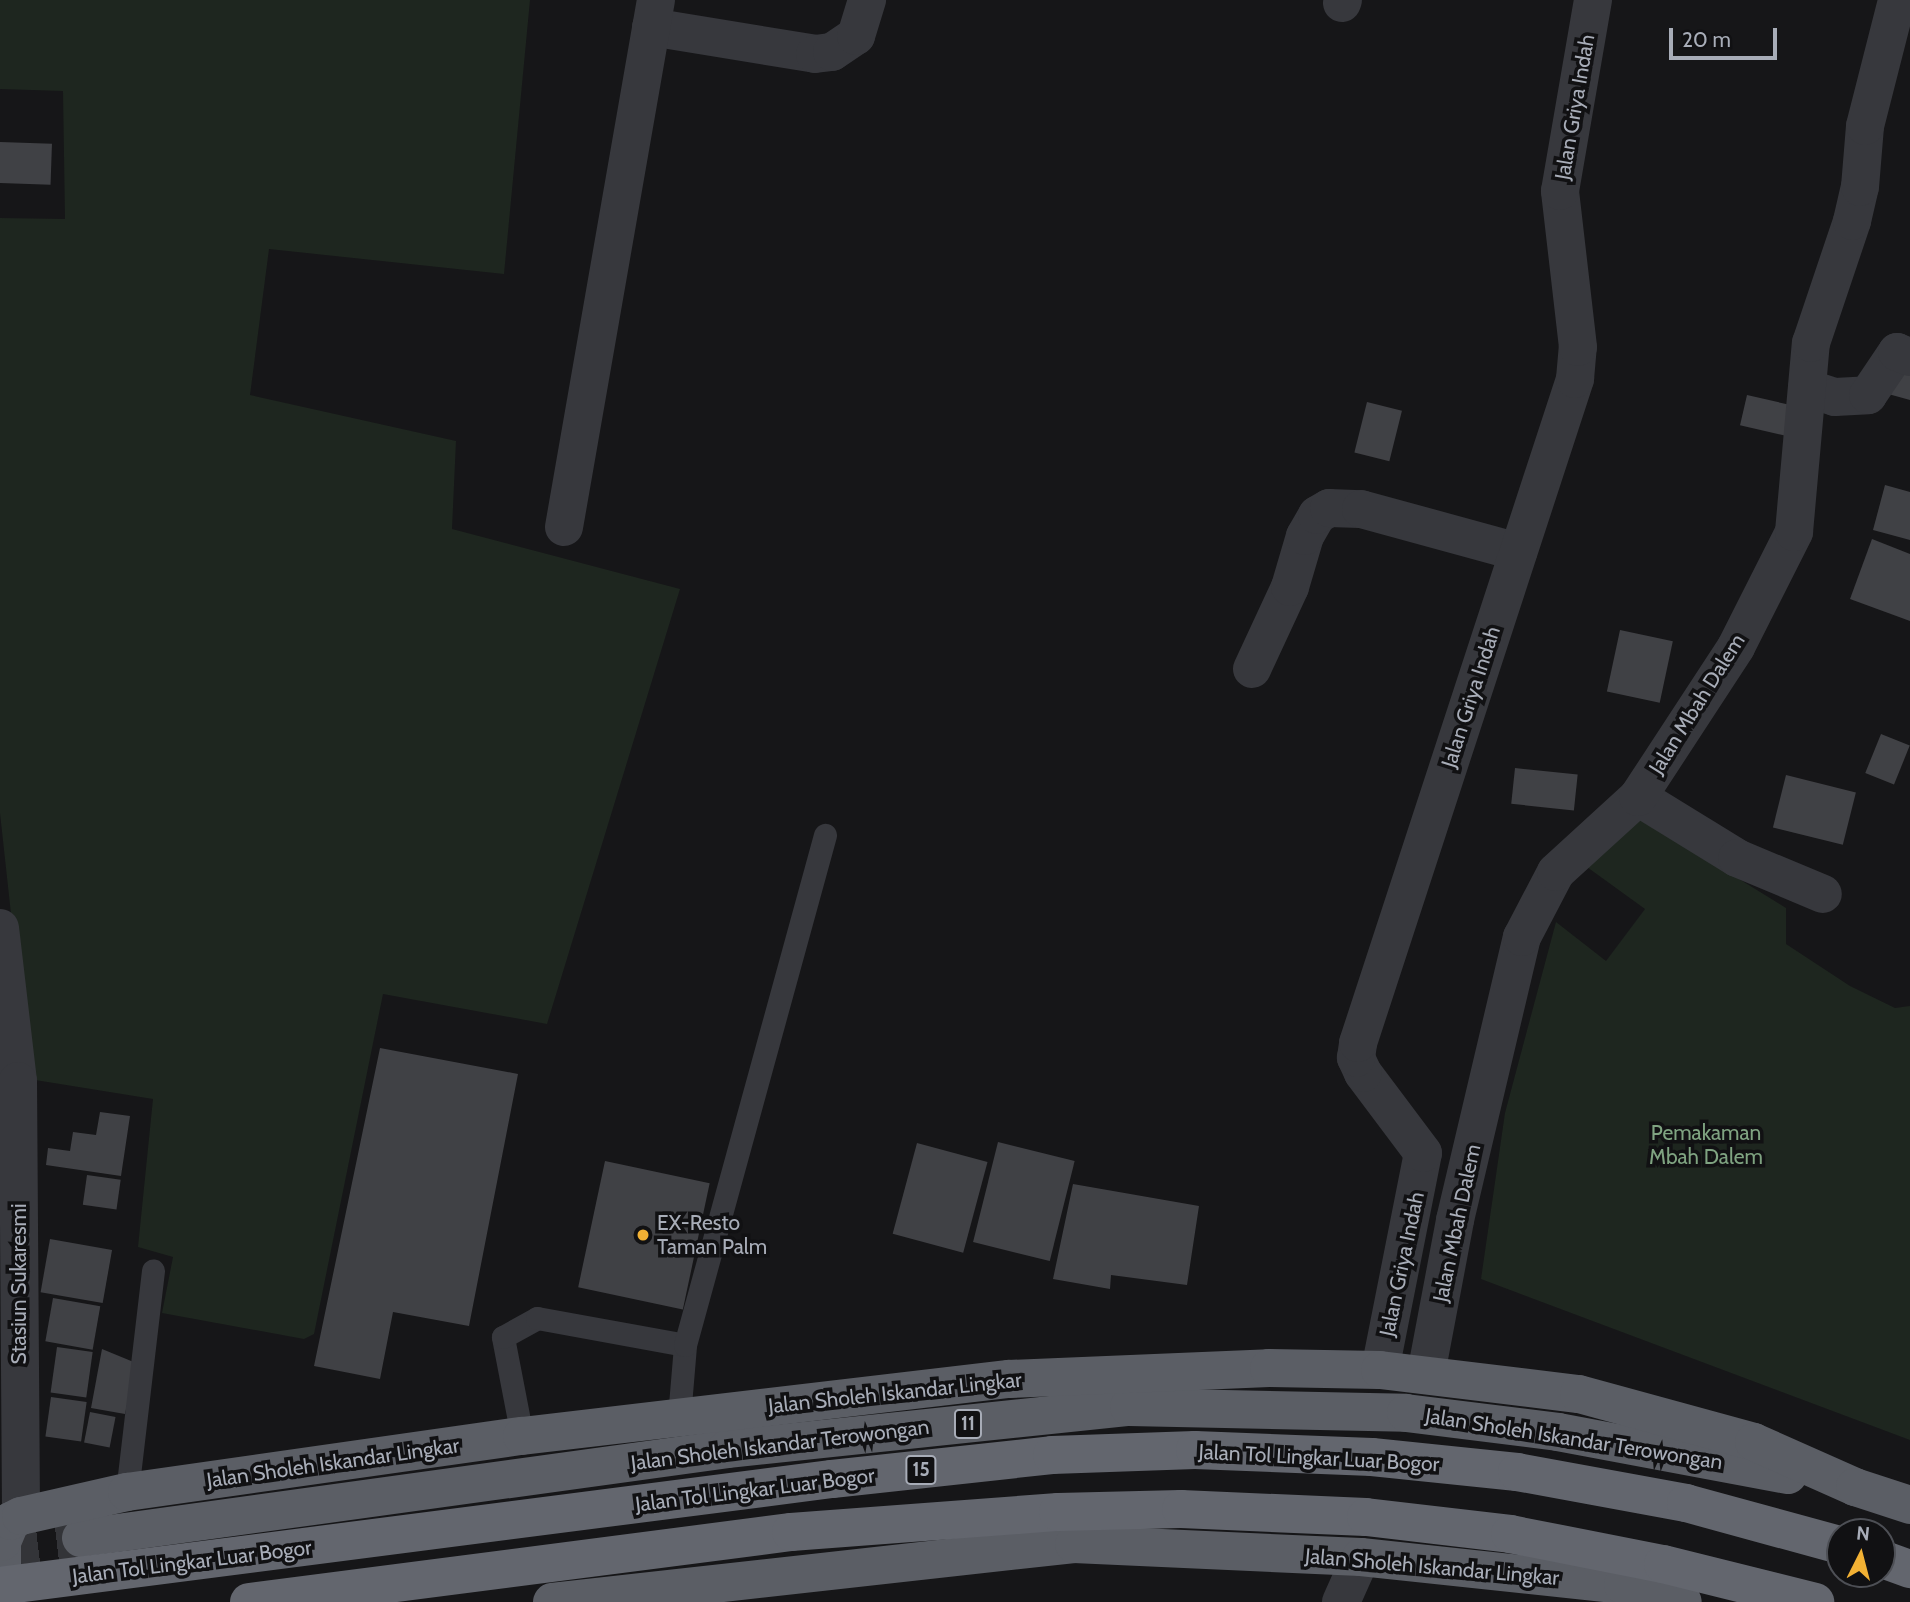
<!DOCTYPE html>
<style>
body{margin:0}
#map{position:relative;width:1910px;height:1602px;overflow:hidden;background:#161618;font-family:Cabin,sans-serif}
div>[style]{position:absolute}
.green>*{inset:0;background:#1e261f}
.building>*{inset:0;background:#404145;transform-origin:0 0}
.trunk-tunnel>*{height:38px;margin-top:-19px;transform-origin:0;background:repeating-linear-gradient(90deg,#333438 0 38px,transparent 0 57px)}
.service>*{height:23px;margin:-11.5px;padding:0 11.5px;transform-origin:11.5px;border-radius:11.5px;background:#37383d}
.minor>*{height:38px;margin:-19px;padding:0 19px;transform-origin:19px;border-radius:19px;background:#37383d}
.trunk>*{height:38px;margin:-19px;padding:0 19px;transform-origin:19px;border-radius:19px;background:#5b5e65}
.motorway>*{height:38px;margin:-19px;padding:0 19px;transform-origin:19px;border-radius:19px;background:#63666e}
.motorway-bridge>*{height:38px;margin:-19px;padding:0 19px;transform-origin:19px;border-radius:19px;background:#63666e}
.dots>*{width:19px;height:19px;translate:-50% -50%;box-sizing:border-box;border:4px solid #111113;border-radius:50%}
span{translate:-50% -50%;white-space:nowrap;text-align:center;line-height:1.15;-webkit-text-stroke:7px #111113;paint-order:stroke}
.shield-label span{padding:2px 5px;background:#111113;border:2px solid;border-radius:5px;-webkit-text-stroke-width:0}
.shield-label{font-size:19px;color:#a8adb8;font-weight:700}
.street-label{font-size:21px;color:#a8adb8}
.park-label{font-size:21px;color:#7fa381}
.poi-label{font-size:21px;color:#a8adb8}
.left{translate:0 -50%;text-align:left}
.north{position:absolute;left:1826px;top:1518px;width:70px;height:70px;box-sizing:border-box;background:#111113;border:2px solid #4d4f55;border-radius:50%;rotate:6deg;font-size:19px;font-weight:700;line-height:28px;text-align:center;color:#a8adb8}
.north::after{content:'';display:block;margin:auto;width:24px;height:32px;background:#f2b134;clip-path:polygon(50% 0,100% 100%,50% 72%,0 100%)}
.scale{position:absolute;left:1669px;top:28px;width:108px;height:32px;box-sizing:border-box;border:4px solid #a8adb8;border-top:0;padding-left:9px;font-size:21px;line-height:24px;white-space:nowrap;color:#a8adb8;-webkit-text-stroke:5px #111113;paint-order:stroke}
</style>
<div id="map">
<div class="green">
<div style="clip-path:polygon(0 0,530px 0,504px 274px,269px 249px,250px 395px,456px 441px,452px 529px,680px 589px,547px 1024px,383px 994px,314px 1334px,304px 1339px,162px 1313px,173px 1257px,138px 1247px,153px 1099px,29px 1079px,0 813px,0 218px,65px 219px,63px 91px,0 89px)"></div>
<div style="clip-path:polygon(1640px 818px,1786px 908px,1786px 944px,1850px 986px,1895px 1008px,1910px 1006px,1910px 1440px,1481px 1279px,1505px 1113px,1556px 922px,1606px 961px,1645px 909px,1587px 867px)"></div>
</div>
<div class="building">
<div style="left:0;top:142px;width:52px;height:41px;rotate:2deg"></div>
<div style="clip-path:polygon(1910px 369px,1910px 400px,1881px 392px)"></div>
<div style="left:1747px;top:395px;width:55px;height:31px;rotate:13deg"></div>
<div style="left:1367px;top:402px;width:36px;height:52px;rotate:14deg"></div>
<div style="clip-path:polygon(1885px 485px,1910px 492px,1910px 540px,1873px 530px)"></div>
<div style="clip-path:polygon(1872px 539px,1910px 554px,1910px 621px,1850px 599px)"></div>
<div style="left:1620px;top:630px;width:54px;height:63px;rotate:12deg"></div>
<div style="left:1881px;top:734px;width:31px;height:42px;rotate:22deg"></div>
<div style="left:1515px;top:768px;width:63px;height:36px;rotate:6deg"></div>
<div style="left:1786px;top:775px;width:72px;height:54px;rotate:14deg"></div>
<div style="clip-path:polygon(380px 1048px,518px 1074px,469px 1326px,393px 1312px,380px 1379px,314px 1366px)"></div>
<div style="clip-path:polygon(100px 1112px,130px 1116px,121px 1176px,46px 1165px,48px 1148px,70px 1151px,73px 1132px,96px 1135px)"></div>
<div style="left:998px;top:1142px;width:79px;height:103px;rotate:14deg"></div>
<div style="left:917px;top:1143px;width:73px;height:94px;rotate:15deg"></div>
<div style="left:605px;top:1161px;width:107px;height:129px;rotate:12deg"></div>
<div style="left:87px;top:1175px;width:34px;height:30px;rotate:8deg"></div>
<div style="clip-path:polygon(1073px 1184px,1199px 1206px,1187px 1285px,1111px 1275px,1110px 1289px,1053px 1279px)"></div>
<div style="left:50px;top:1239px;width:63px;height:54px;rotate:10deg"></div>
<div style="left:53px;top:1298px;width:48px;height:44px;rotate:10deg"></div>
<div style="left:57px;top:1347px;width:36px;height:46px;rotate:8deg"></div>
<div style="clip-path:polygon(102px 1349px,136px 1363px,125px 1414px,91px 1408px)"></div>
<div style="left:51px;top:1397px;width:36px;height:40px;rotate:8deg"></div>
<div style="left:90px;top:1412px;width:26px;height:31px;rotate:11deg"></div>
</div>
<div class="trunk-tunnel">
<div style="left:0;top:1548px;width:82px;rotate:-7deg"></div>
</div>
<div class="service">
<div style="left:679px;top:1417px;width:72px;rotate:-85.2deg"></div>
<div style="left:522px;top:1436px;width:101px;rotate:-100.9deg"></div>
<div style="left:503px;top:1337px;width:39px;rotate:-29deg"></div>
<div style="left:537px;top:1318px;width:150px;rotate:10.3deg"></div>
<div style="left:685px;top:1345px;width:529px;rotate:-74.65deg"></div>
<div style="left:127px;top:1492px;width:223px;rotate:-83.3deg"></div>
</div>
<div class="minor">
<div style="left:1342px;top:3px;width:3px;rotate:-72deg"></div>
<div style="left:651px;top:27px;width:166px;rotate:9.3deg"></div>
<div style="left:815px;top:54px;width:17px;rotate:-7deg"></div>
<div style="left:832px;top:52px;width:29px;rotate:-34deg"></div>
<div style="left:856px;top:36px;width:38px;rotate:-73deg"></div>
<div style="left:1807px;top:388px;width:29px;rotate:18deg"></div>
<div style="left:1835px;top:397px;width:33px;rotate:-3deg"></div>
<div style="left:1868px;top:395px;width:52px;rotate:-56deg"></div>
<div style="left:1897px;top:352px;width:14px;rotate:21deg"></div>
<div style="left:564px;top:527px;width:535px;rotate:-80.1deg"></div>
<div style="left:1252px;top:669px;width:90px;rotate:-65.1deg"></div>
<div style="left:1290px;top:587px;width:53px;rotate:-73.6deg"></div>
<div style="left:1305px;top:536px;width:24px;rotate:-60deg"></div>
<div style="left:1317px;top:515px;width:14px;rotate:-30deg"></div>
<div style="left:1329px;top:508px;width:32px;rotate:2deg"></div>
<div style="left:1361px;top:509px;width:163px;rotate:15.3deg"></div>
<div style="left:1638px;top:797px;width:116px;rotate:31.6deg"></div>
<div style="left:1737px;top:858px;width:93px;rotate:22.7deg"></div>
<div style="left:0;top:928px;width:154px;rotate:83.3deg"></div>
<div style="left:18px;top:1081px;width:435px;rotate:89.6deg"></div>
<div style="left:1380px;top:1370px;width:221px;rotate:-78.8deg"></div>
<div style="left:1423px;top:1153px;width:100px;rotate:-126.9deg"></div>
<div style="left:1363px;top:1073px;width:17px;rotate:-115deg"></div>
<div style="left:1356px;top:1058px;width:15px;rotate:-82deg"></div>
<div style="left:1358px;top:1043px;width:699px;rotate:-71.9deg"></div>
<div style="left:1575px;top:379px;width:32px;rotate:-85deg"></div>
<div style="left:1578px;top:347px;width:157px;rotate:-96.6deg"></div>
<div style="left:1560px;top:191px;width:194px;rotate:-80.2deg"></div>
<div style="left:1426px;top:1374px;width:157px;rotate:-79.3deg"></div>
<div style="left:1455px;top:1220px;width:291px;rotate:-76.7deg"></div>
<div style="left:1522px;top:937px;width:73px;rotate:-62.4deg"></div>
<div style="left:1556px;top:872px;width:111px;rotate:-42.4deg"></div>
<div style="left:1638px;top:797px;width:179px;rotate:-56.8deg"></div>
<div style="left:1736px;top:647px;width:129px;rotate:-63.2deg"></div>
<div style="left:1794px;top:532px;width:190px;rotate:-84.9deg"></div>
<div style="left:1811px;top:343px;width:129px;rotate:-71.4deg"></div>
<div style="left:1852px;top:221px;width:35px;rotate:-77deg"></div>
<div style="left:1860px;top:187px;width:61px;rotate:-85.3deg"></div>
<div style="left:1865px;top:126px;width:130px;rotate:-75.7deg"></div>
<div style="left:1341px;top:1602px;width:49px;rotate:-66deg"></div>
</div>
<div class="trunk">
<div style="left:81px;top:1538px;width:652px;rotate:-7.84deg"></div>
<div style="left:727px;top:1449px;width:404px;rotate:-6deg"></div>
<div style="left:1129px;top:1407px;width:277px;rotate:1.2deg"></div>
<div style="left:1406px;top:1413px;width:153px;rotate:7.1deg"></div>
<div style="left:1558px;top:1432px;width:234px;rotate:10.6deg"></div>
<div style="left:2px;top:1602px;width:60px;rotate:-90deg"></div>
<div style="left:2px;top:1542px;width:23px;rotate:-67deg"></div>
<div style="left:11px;top:1521px;width:11px;rotate:-27deg"></div>
<div style="left:21px;top:1516px;width:109px;rotate:-12.8deg"></div>
<div style="left:127px;top:1492px;width:399px;rotate:-8.1deg"></div>
<div style="left:522px;top:1436px;width:490px;rotate:-6.7deg"></div>
<div style="left:1009px;top:1379px;width:260px;rotate:-2.4deg"></div>
<div style="left:1269px;top:1368px;width:111px;rotate:1deg"></div>
<div style="left:1380px;top:1370px;width:200px;rotate:6.9deg"></div>
<div style="left:1579px;top:1394px;width:181px;rotate:15.3deg"></div>
<div style="left:1754px;top:1442px;width:111px;rotate:24deg"></div>
<div style="left:1855px;top:1487px;width:58px;rotate:18.1deg"></div>
<div style="left:552px;top:1602px;width:525px;rotate:-6.34deg"></div>
<div style="left:1074px;top:1544px;width:287px;rotate:2.6deg"></div>
<div style="left:1361px;top:1557px;width:263px;rotate:6.1deg"></div>
<div style="left:1623px;top:1585px;width:62px;rotate:15.8deg"></div>
</div>
<div class="motorway">
<div style="left:1882px;top:1559px;width:30px;rotate:20deg"></div>
<div style="left:249px;top:1602px;width:547px;rotate:-7.36deg"></div>
</div>
<div class="motorway-bridge">
<div style="left:791px;top:1532px;width:268px;rotate:-4.3deg"></div>
<div style="left:1058px;top:1512px;width:123px;rotate:-1.4deg"></div>
<div style="left:1181px;top:1509px;width:185px;rotate:2.5deg"></div>
<div style="left:1366px;top:1517px;width:145px;rotate:6.7deg"></div>
<div style="left:1510px;top:1534px;width:156px;rotate:11.1deg"></div>
<div style="left:1663px;top:1564px;width:157px;rotate:14deg"></div>
<div style="left:0;top:1586px;width:839px;rotate:-7.33deg"></div>
<div style="left:832px;top:1479px;width:221px;rotate:-6.2deg"></div>
<div style="left:1052px;top:1455px;width:143px;rotate:-2deg"></div>
<div style="left:1195px;top:1450px;width:177px;rotate:2.3deg"></div>
<div style="left:1372px;top:1457px;width:146px;rotate:5.9deg"></div>
<div style="left:1517px;top:1472px;width:172px;rotate:10.4deg"></div>
<div style="left:1686px;top:1503px;width:160px;rotate:15.3deg"></div>
</div>
<div class="dots">
<div style="left:643px;top:1235px;background:#f2b134"></div>
</div>
<div class="shield-label">
<span style="left:968px;top:1424px">11</span>
<span style="left:921px;top:1470px">15</span>
</div>
<div class="street-label">
<span style="left:1575px;top:107px;rotate:-80deg">Jalan Griya Indah</span>
<span style="left:1471px;top:697px;rotate:-72deg">Jalan Griya Indah</span>
<span style="left:1697px;top:704px;rotate:-58deg">Jalan Mbah Dalem</span>
<span style="left:1457px;top:1223px;rotate:-78deg">Jalan Mbah Dalem</span>
<span style="left:1402px;top:1264px;rotate:-78deg">Jalan Griya Indah</span>
<span style="left:19px;top:1284px;rotate:-90deg">Stasiun Sukaresmi</span>
<span style="left:895px;top:1393px;rotate:-6deg">Jalan Sholeh Iskandar Lingkar</span>
<span style="left:1574px;top:1439px;rotate:9deg">Jalan Sholeh Iskandar Terowongan</span>
<span style="left:780px;top:1445px;rotate:-7deg">Jalan Sholeh Iskandar Terowongan</span>
<span style="left:1319px;top:1458px;rotate:3deg">Jalan Tol Lingkar Luar Bogor</span>
<span style="left:333px;top:1463px;rotate:-8deg">Jalan Sholeh Iskandar Lingkar</span>
<span style="left:755px;top:1490px;rotate:-7deg">Jalan Tol Lingkar Luar Bogor</span>
<span style="left:192px;top:1562px;rotate:-7deg">Jalan Tol Lingkar Luar Bogor</span>
<span style="left:1432px;top:1567px;rotate:5deg">Jalan Sholeh Iskandar Lingkar</span>
</div>
<div class="park-label">
<span style="left:1706px;top:1145px">Pemakaman<br>Mbah Dalem</span>
</div>
<div class="poi-label">
<span class="left" style="left:657px;top:1235px">EX-Resto<br>Taman Palm</span>
</div>
<div class="north">N</div>
<div class="scale">20 m</div>
</div>
